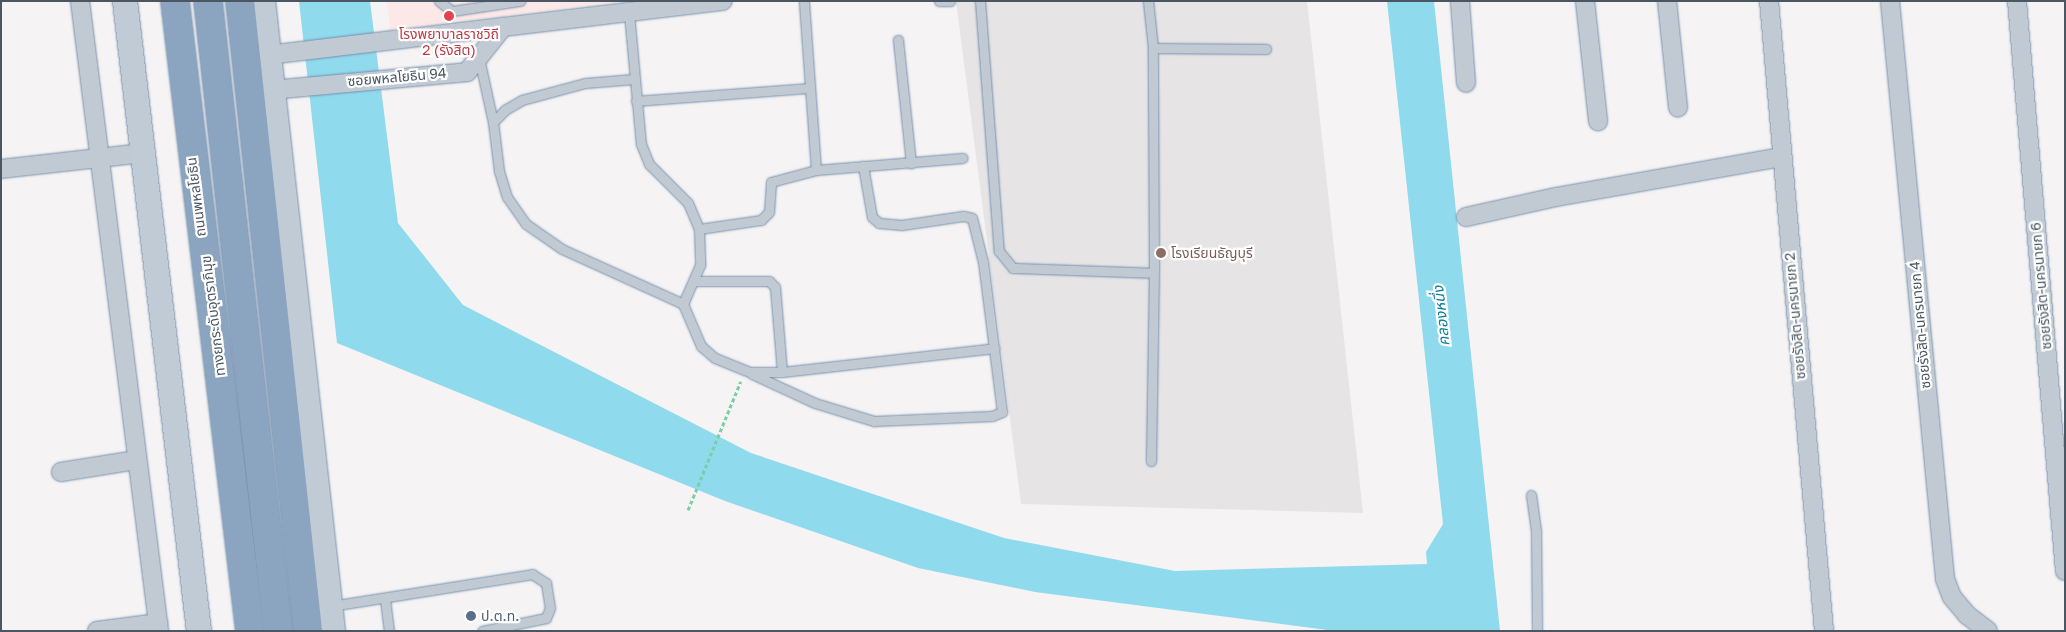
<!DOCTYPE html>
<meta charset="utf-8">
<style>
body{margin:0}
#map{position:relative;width:2066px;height:632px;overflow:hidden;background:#f5f3f3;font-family:"Golos Text","Noto Sans Thai",sans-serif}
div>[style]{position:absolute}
.education>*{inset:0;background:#e6e4e5}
.medical>*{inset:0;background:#fce8e6}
.water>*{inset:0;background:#90daee}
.path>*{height:3px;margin-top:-1.5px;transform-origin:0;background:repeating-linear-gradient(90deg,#7ad0a6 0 4px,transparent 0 6.5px)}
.roads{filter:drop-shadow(0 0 1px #7690ad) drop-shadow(0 0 1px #7690ad)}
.lane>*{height:9px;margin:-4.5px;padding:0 4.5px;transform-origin:4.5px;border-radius:4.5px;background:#c1cad2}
.street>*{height:18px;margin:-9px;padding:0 9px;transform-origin:9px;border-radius:9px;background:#c1cad2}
.secondary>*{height:24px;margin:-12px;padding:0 12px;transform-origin:12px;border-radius:12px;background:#c1cbd6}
.highway>*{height:28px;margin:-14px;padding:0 14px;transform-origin:14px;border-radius:14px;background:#8ba5c1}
.dots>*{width:14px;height:14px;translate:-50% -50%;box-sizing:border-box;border:2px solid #fff;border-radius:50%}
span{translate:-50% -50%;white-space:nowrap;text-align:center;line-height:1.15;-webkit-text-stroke:4.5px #fff;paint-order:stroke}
.health-label{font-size:14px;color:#be3a42}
.street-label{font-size:14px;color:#4a5661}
.education-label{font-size:14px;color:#785e54}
.left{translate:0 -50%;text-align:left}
.service-label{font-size:14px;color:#4e5e75}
.water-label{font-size:15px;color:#0c7c9b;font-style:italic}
.frame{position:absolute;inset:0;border:2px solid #4a5661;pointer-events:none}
</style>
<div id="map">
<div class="education">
<div style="clip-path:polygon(956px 1px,1307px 1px,1363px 513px,1021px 504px)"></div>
</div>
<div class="medical">
<div style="clip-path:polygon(387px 1px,627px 1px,390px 30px)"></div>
</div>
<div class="water">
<div style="clip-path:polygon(299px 1px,370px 1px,398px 223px,463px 305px,751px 453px,1004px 538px,1175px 571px,1427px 564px,1426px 552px,1443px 524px,1387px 1px,1434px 1px,1500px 631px,1335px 631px,1035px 592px,918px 568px,725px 501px,337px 343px)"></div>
</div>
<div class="path">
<div style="left:688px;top:510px;width:139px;rotate:-67.7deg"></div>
</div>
<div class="roads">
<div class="lane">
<div style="left:439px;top:1px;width:16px;rotate:38deg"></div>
<div style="left:452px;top:11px;width:69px;rotate:-8.4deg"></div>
<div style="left:939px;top:1px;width:11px"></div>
<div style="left:980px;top:1px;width:251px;rotate:85.7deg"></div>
<div style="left:999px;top:251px;width:22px;rotate:51deg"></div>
<div style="left:1013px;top:268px;width:141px;rotate:2deg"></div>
<div style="left:1154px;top:273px;width:225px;rotate:-90.3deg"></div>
<div style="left:1148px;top:1px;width:47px;rotate:83.9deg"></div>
<div style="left:1153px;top:48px;width:113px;rotate:0.5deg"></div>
<div style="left:629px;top:13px;width:132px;rotate:84.8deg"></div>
<div style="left:641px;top:144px;width:22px;rotate:68deg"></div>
<div style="left:649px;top:164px;width:55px;rotate:45deg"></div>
<div style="left:688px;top:203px;width:28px;rotate:67deg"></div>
<div style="left:699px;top:229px;width:36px;rotate:88deg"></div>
<div style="left:700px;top:265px;width:43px;rotate:113.6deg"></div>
<div style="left:683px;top:304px;width:46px;rotate:66.8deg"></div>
<div style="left:701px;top:346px;width:18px;rotate:41deg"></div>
<div style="left:715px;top:358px;width:38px;rotate:22deg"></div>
<div style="left:750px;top:372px;width:32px"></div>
<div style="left:782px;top:372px;width:85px;rotate:-94.7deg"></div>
<div style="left:775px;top:287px;width:8px;rotate:-135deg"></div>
<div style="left:769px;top:281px;width:75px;rotate:180deg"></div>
<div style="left:898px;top:40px;width:124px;rotate:84deg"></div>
<div style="left:479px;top:58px;width:66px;rotate:77.7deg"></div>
<div style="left:634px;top:79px;width:49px;rotate:175.3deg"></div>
<div style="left:585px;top:83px;width:65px;rotate:164.9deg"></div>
<div style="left:522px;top:100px;width:20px;rotate:150deg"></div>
<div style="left:505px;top:110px;width:17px;rotate:135deg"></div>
<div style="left:493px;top:122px;width:49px;rotate:83deg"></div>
<div style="left:499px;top:171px;width:27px;rotate:73deg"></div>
<div style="left:507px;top:197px;width:33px;rotate:55deg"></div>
<div style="left:526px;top:224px;width:44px;rotate:34.8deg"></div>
<div style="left:562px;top:249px;width:133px;rotate:24.4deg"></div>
<div style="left:636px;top:101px;width:174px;rotate:-4.3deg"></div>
<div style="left:816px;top:170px;width:147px;rotate:-4.7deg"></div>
<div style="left:699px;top:229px;width:63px;rotate:-8.3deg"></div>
<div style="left:761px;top:220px;width:11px;rotate:-45deg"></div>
<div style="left:769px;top:212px;width:30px;rotate:-86deg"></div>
<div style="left:771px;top:182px;width:47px;rotate:-14.9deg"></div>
<div style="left:816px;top:170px;width:169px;rotate:-94.1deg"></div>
<div style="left:782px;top:372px;width:214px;rotate:-6.4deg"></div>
<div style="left:752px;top:374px;width:69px;rotate:24.7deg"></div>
<div style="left:815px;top:403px;width:62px;rotate:17deg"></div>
<div style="left:874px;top:421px;width:118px;rotate:-2.4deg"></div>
<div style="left:992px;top:416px;width:11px;rotate:-22deg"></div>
<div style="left:1002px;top:412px;width:151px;rotate:-97.2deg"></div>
<div style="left:983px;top:262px;width:45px;rotate:-104deg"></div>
<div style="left:972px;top:218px;width:9px;rotate:-167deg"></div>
<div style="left:963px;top:216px;width:62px;rotate:171.6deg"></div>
<div style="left:902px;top:225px;width:23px;rotate:-175deg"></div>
<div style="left:879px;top:223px;width:9px;rotate:-139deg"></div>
<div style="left:872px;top:217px;width:52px;rotate:-100deg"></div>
<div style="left:1151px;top:461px;width:188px;rotate:-89.1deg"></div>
<div style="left:1531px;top:495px;width:37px;rotate:82deg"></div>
<div style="left:1536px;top:532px;width:99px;rotate:89.4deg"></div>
<div style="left:385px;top:599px;width:32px;rotate:83deg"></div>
<div style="left:331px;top:606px;width:204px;rotate:-9deg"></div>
<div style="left:532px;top:574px;width:17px;rotate:33deg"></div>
<div style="left:546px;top:583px;width:25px;rotate:81deg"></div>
<div style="left:550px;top:608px;width:11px;rotate:112deg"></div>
<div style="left:546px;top:618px;width:65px;rotate:168.5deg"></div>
</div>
<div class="street">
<div style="left:80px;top:1px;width:635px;rotate:82.85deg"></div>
<div style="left:1460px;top:1px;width:82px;rotate:85.8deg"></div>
<div style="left:1585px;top:1px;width:121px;rotate:83.8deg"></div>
<div style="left:1667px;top:1px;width:107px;rotate:84.1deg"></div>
<div style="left:1769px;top:1px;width:632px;rotate:85.01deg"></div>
<div style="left:1890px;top:1px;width:581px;rotate:84.56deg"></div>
<div style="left:1945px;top:579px;width:19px;rotate:69deg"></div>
<div style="left:1952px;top:597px;width:23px;rotate:50deg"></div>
<div style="left:1967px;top:615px;width:26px;rotate:37deg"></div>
<div style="left:2017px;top:1px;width:572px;rotate:85.19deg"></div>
<div style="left:268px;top:55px;width:458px;rotate:-6.8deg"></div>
<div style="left:271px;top:90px;width:197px;rotate:-5.2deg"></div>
<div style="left:467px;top:72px;width:58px;rotate:-51.3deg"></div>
<div style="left:1px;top:169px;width:143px;rotate:-6.4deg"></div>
<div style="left:1466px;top:217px;width:92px;rotate:-12.5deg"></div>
<div style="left:1556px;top:197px;width:228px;rotate:-10.1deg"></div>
<div style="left:61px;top:472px;width:77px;rotate:-9deg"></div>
<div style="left:97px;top:631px;width:62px;rotate:-7.5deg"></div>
</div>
<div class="secondary">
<div style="left:125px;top:1px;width:634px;rotate:83.3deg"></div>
<div style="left:263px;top:1px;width:634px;rotate:83.66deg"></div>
</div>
<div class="highway">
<div style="left:175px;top:1px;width:634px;rotate:83.21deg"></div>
<div style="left:208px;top:1px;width:634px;rotate:83.66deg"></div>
<div style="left:240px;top:1px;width:634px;rotate:83.84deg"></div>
</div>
</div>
<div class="dots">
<div style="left:449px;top:16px;background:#e0444e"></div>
<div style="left:1161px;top:253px;background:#8d6e63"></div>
<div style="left:471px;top:616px;background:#5c6f8a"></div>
</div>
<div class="health-label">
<span style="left:449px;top:42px">โรงพยาบาลราชวิถี<br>2 (รังสิต)</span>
</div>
<div class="street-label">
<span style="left:397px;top:77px;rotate:-5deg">ซอยพหลโยธิน 94</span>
<span style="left:196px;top:197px;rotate:-97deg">ถนนพหลโยธิน</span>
<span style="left:2041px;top:286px;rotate:-95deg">ซอยรังสิต-นครนายก 6</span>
<span style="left:213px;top:316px;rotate:-97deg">ทางยกระดับอุตราภิมุข</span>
<span style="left:1795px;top:316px;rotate:-95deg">ซอยรังสิต-นครนายก 2</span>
<span style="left:1920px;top:325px;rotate:-95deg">ซอยรังสิต-นครนายก 4</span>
</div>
<div class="education-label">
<span class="left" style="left:1171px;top:253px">โรงเรียนธัญบุรี</span>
</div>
<div class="service-label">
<span class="left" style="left:481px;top:616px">ป.ต.ท.</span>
</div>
<div class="water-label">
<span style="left:1441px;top:316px;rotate:-96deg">คลองหนึ่ง</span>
</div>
<div class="frame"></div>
</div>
